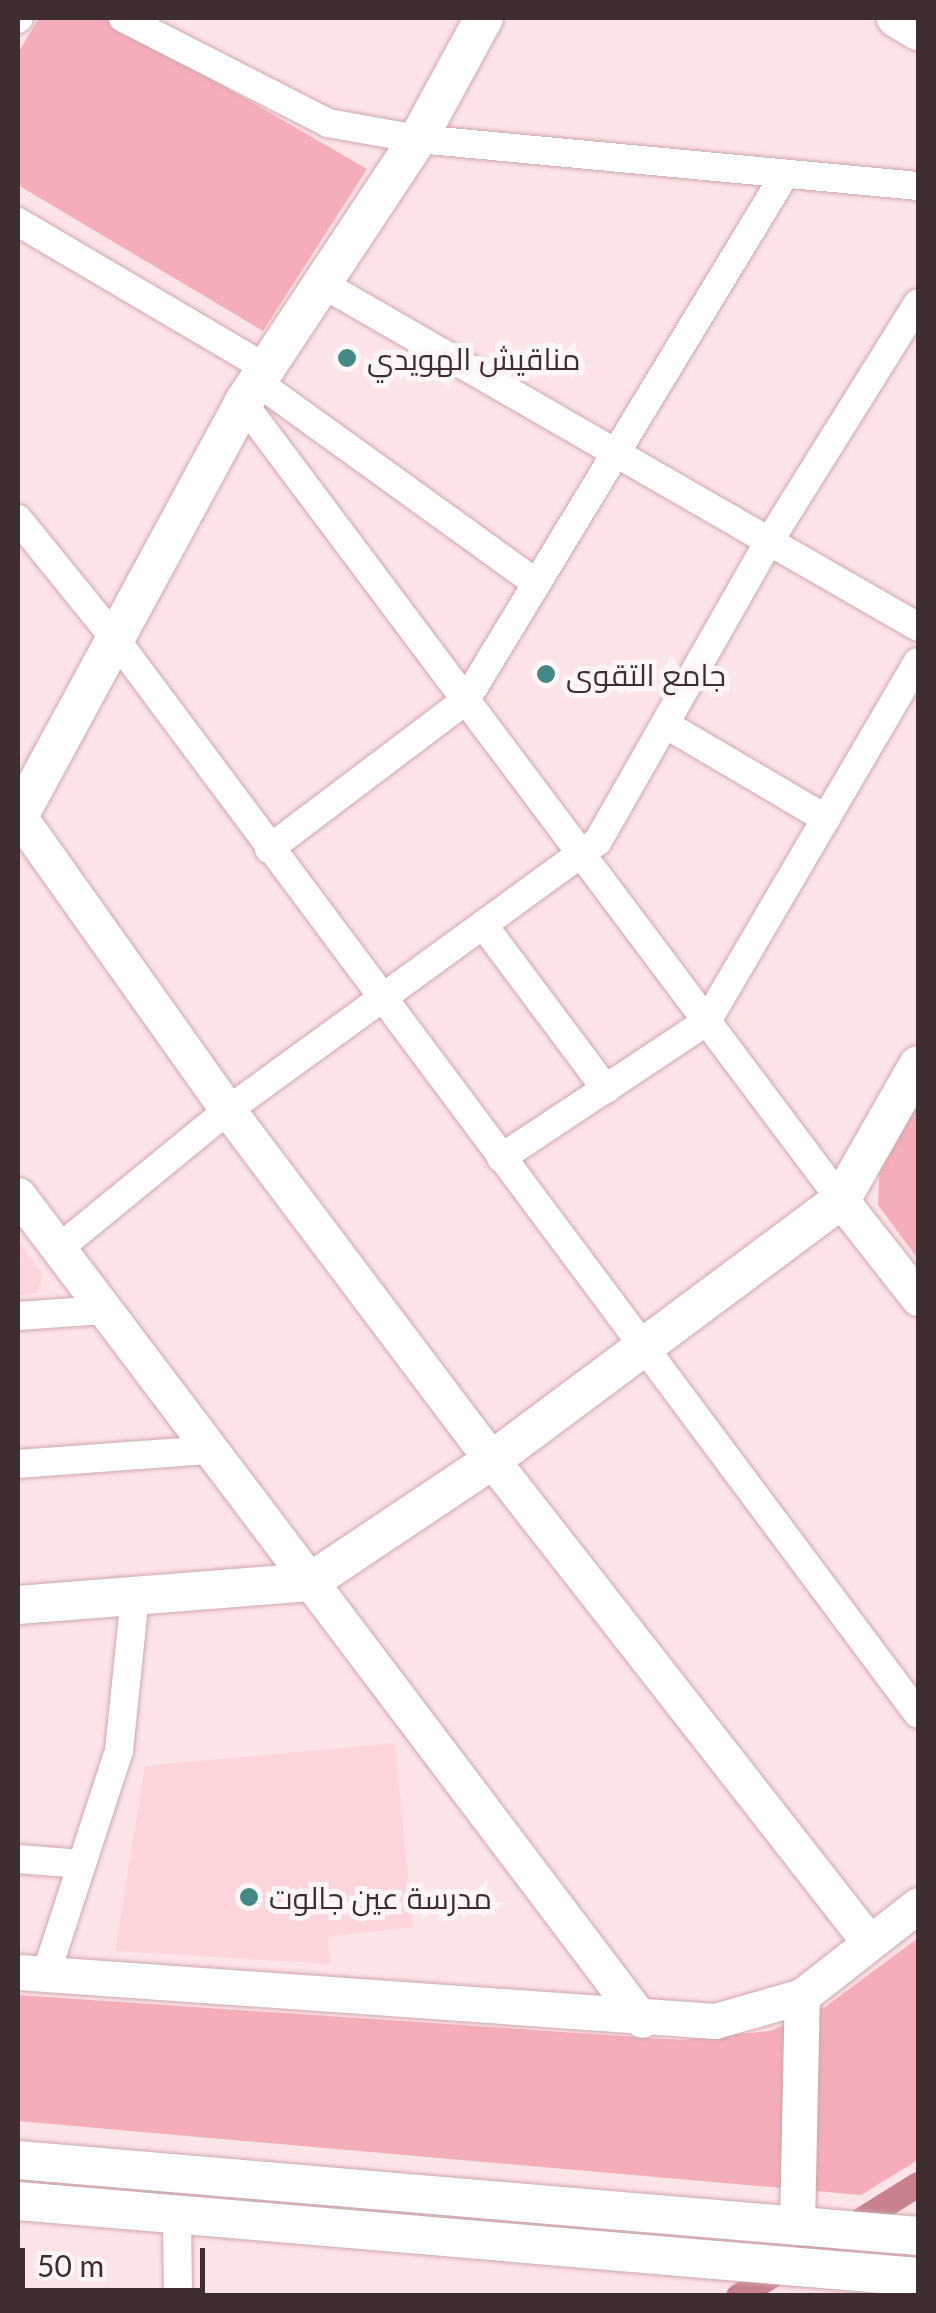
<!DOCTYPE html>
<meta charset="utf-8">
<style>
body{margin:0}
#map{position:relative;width:936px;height:2313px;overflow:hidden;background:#fde4e7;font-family:Lato,Cairo,sans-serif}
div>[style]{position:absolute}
.built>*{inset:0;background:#fdd5da}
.green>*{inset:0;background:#f5aeb8}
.canal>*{height:25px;margin:-12.5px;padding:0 12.5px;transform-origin:12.5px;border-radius:12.5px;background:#c9828d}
.roads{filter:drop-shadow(0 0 2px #cfa8ad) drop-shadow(0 0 2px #cfa8ad)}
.minor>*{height:28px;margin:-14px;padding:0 14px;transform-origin:14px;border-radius:14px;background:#fff}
.tertiary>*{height:35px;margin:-17.5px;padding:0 17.5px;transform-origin:17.5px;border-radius:17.5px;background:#fff}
.secondary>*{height:38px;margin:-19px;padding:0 19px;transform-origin:19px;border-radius:19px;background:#fff}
.dots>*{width:28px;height:28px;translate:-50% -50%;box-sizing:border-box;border:5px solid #fff6f7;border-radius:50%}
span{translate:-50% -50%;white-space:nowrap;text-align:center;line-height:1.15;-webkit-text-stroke:10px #fff6f7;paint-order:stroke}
.poi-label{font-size:30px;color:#3e2e30}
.left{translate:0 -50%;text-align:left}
.frame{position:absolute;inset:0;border:20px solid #3e2e30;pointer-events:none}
.scale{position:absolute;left:20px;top:2248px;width:185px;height:45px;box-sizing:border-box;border:5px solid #3e2e30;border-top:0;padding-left:12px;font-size:30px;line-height:35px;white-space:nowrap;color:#3e2e30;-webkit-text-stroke:8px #fff6f7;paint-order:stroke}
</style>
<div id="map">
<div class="built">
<div style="clip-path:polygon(18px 1240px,43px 1276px,37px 1293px,18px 1295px)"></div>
<div style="clip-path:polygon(395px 1743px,413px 1927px,328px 1937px,331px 1964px,115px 1951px,145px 1766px)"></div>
</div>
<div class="green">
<div style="clip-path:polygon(39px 18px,106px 18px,367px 169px,263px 331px,18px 185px,18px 53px)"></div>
<div style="clip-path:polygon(918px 1091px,918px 1259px,878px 1205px,880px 1160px)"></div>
<div style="clip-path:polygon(918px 1938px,918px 2160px,861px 2195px,18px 2121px,18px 1995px,682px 2040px,770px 2031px,825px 2007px)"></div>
</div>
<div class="canal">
<div style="left:738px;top:2296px;width:212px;rotate:-31.9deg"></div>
</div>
<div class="roads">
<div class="minor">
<div style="left:123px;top:18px;width:230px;rotate:27.1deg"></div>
<div style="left:328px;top:123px;width:91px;rotate:10.1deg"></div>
<div style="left:418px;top:139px;width:502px;rotate:5.37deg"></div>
<div style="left:18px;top:19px;width:1px;rotate:-45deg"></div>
<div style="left:18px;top:222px;width:286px;rotate:30.5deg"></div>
<div style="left:321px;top:283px;width:689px;rotate:29.95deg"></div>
<div style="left:256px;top:381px;width:345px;rotate:35.8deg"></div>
<div style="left:243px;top:403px;width:996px;rotate:53.12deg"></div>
<div style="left:18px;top:519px;width:156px;rotate:51deg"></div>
<div style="left:116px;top:640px;width:1340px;rotate:53.25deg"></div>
<div style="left:665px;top:724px;width:187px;rotate:30.5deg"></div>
<div style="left:269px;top:849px;width:247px;rotate:-37.1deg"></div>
<div style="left:466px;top:700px;width:615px;rotate:-58.76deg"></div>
<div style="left:484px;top:926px;width:204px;rotate:53.2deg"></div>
<div style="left:501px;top:1158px;width:247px;rotate:-33.6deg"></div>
<div style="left:707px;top:1021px;width:416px;rotate:-59.6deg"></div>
<div style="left:58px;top:1249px;width:220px;rotate:-39.3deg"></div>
<div style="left:228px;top:1110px;width:457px;rotate:-36deg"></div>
<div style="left:598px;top:841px;width:347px;rotate:-60.3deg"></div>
<div style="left:770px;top:540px;width:279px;rotate:-58deg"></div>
<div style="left:18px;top:1316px;width:86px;rotate:-4deg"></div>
<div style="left:18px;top:1464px;width:193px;rotate:-4.2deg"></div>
<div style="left:18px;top:1859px;width:64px;rotate:4.5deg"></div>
<div style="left:46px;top:1974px;width:235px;rotate:-71.9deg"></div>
<div style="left:119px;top:1751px;width:155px;rotate:-84.1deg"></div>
<div style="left:177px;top:2215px;width:81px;rotate:89.3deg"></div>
</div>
<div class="tertiary">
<div style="left:18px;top:815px;width:362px;rotate:54.6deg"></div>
<div style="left:228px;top:1110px;width:438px;rotate:53deg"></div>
<div style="left:492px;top:1460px;width:612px;rotate:51.97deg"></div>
<div style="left:18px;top:1195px;width:1034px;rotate:52.9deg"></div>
<div style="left:841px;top:1200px;width:125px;rotate:51.8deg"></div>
<div style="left:18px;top:1972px;width:699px;rotate:4.02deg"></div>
<div style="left:715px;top:2021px;width:91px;rotate:-16deg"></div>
<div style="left:802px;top:1996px;width:147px;rotate:-38.1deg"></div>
<div style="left:797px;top:2226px;width:230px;rotate:-88.8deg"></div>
</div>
<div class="secondary">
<div style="left:896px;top:18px;width:26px;rotate:31deg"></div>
<div style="left:18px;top:818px;width:472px;rotate:-61.5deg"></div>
<div style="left:243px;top:403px;width:317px;rotate:-56.5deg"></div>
<div style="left:418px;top:139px;width:138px;rotate:-61.4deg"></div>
<div style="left:18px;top:1605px;width:293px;rotate:-4.5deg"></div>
<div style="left:310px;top:1582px;width:219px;rotate:-33.8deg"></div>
<div style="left:492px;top:1460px;width:435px;rotate:-36.7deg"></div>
<div style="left:841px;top:1200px;width:155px;rotate:-60.3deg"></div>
<div style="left:18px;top:2160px;width:903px;rotate:4.83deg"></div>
<div style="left:18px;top:2201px;width:903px;rotate:4.83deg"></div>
</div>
</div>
<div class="dots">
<div style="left:347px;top:358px;background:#438a86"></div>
<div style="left:546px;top:674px;background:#438a86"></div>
<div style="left:249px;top:1897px;background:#438a86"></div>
</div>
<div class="poi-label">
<span class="left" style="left:367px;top:358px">مناقيش الهويدي</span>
<span class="left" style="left:566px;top:674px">جامع التقوى</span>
<span class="left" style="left:269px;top:1897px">مدرسة عين جالوت</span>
</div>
<div class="frame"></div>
<div class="scale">50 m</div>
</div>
